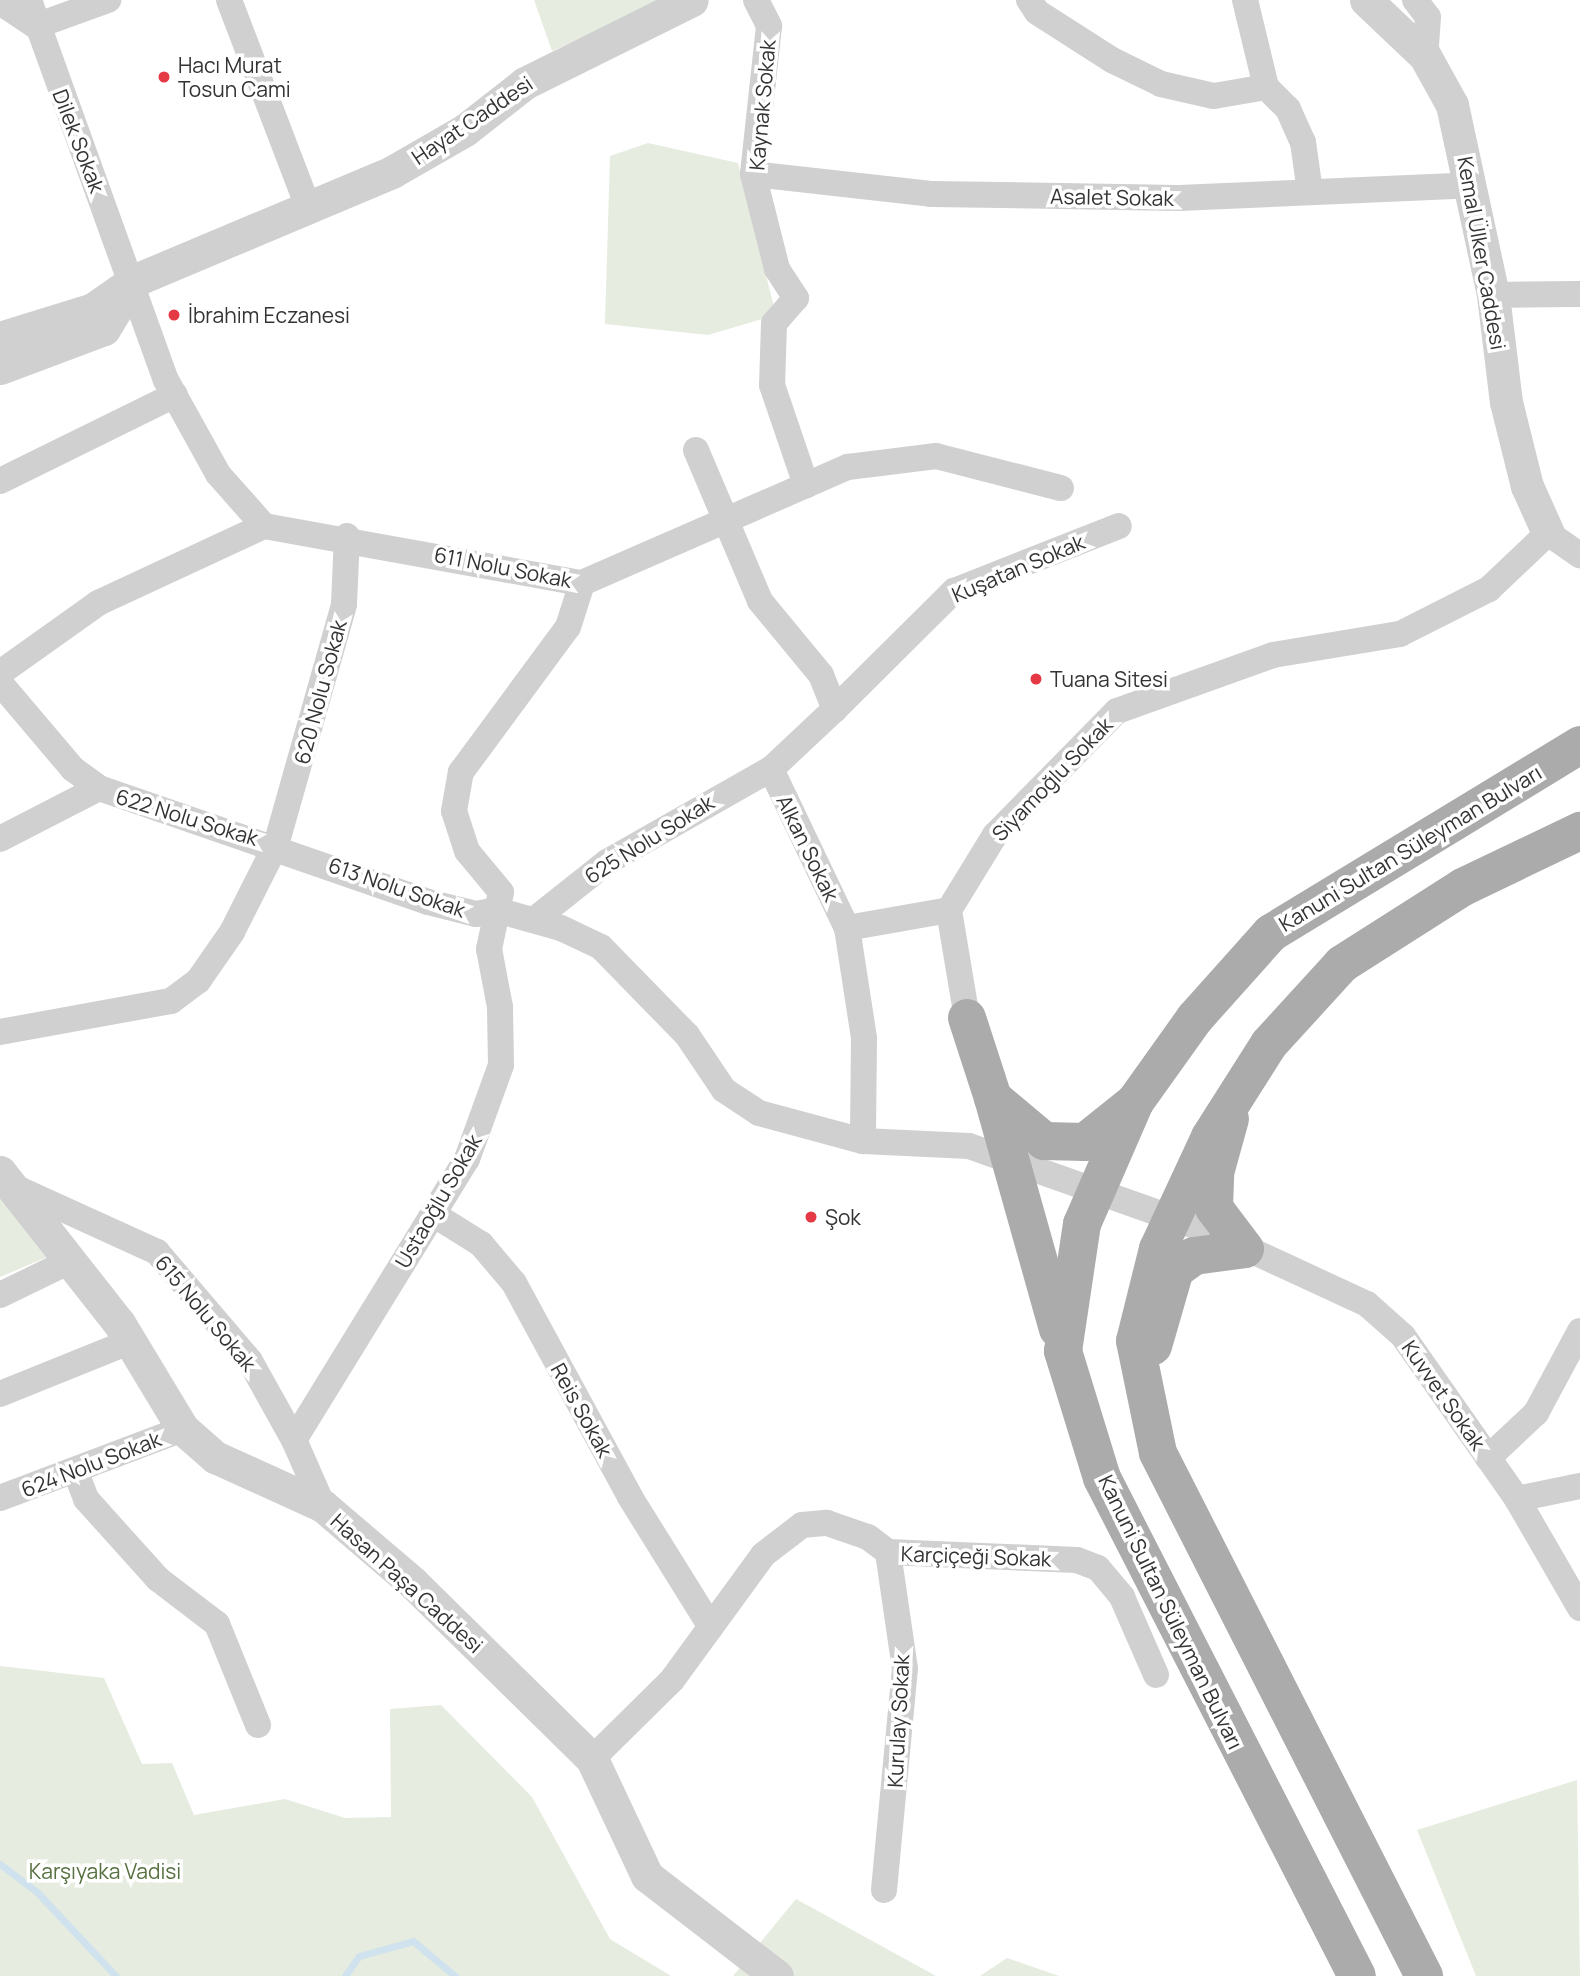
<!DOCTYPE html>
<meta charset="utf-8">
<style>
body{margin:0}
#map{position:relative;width:1580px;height:1976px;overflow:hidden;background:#fff;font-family:Manrope,sans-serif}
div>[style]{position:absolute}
.green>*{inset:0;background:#e6ecdf}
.stream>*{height:7px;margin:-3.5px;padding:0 3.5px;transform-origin:3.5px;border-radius:3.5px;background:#cfe2ee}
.minor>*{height:26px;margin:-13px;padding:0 13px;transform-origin:13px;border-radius:13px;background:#d0d0d0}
.tertiary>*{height:33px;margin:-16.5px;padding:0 16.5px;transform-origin:16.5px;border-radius:16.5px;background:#d0d0d0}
.primary>*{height:38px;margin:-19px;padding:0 19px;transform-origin:19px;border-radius:19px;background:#ababab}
.primary-bridge>*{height:38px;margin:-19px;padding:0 19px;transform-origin:19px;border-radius:19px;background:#ababab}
.dots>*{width:19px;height:19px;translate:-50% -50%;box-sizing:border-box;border:4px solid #fff;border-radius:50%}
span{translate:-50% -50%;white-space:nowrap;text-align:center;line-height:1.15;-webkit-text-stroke:7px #fff;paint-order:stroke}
.poi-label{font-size:21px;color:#333}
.left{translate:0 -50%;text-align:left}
.street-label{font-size:21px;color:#333}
.park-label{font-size:21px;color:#56703f}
</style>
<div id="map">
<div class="green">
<div style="clip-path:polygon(534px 0,665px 0,552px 51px)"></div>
<div style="clip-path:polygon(648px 143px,738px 163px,776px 315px,708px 335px,605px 324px,610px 156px)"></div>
<div style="clip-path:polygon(0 1187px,52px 1255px,0 1277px)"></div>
<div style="clip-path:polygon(0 1666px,104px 1678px,142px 1764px,172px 1763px,194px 1815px,285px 1799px,345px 1818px,391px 1817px,390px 1709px,441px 1705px,532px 1797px,610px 1939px,671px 1976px,0 1976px)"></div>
<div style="clip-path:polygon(1577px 1780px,1580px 1976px,1476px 1976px,1417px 1830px)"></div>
<div style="clip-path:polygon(796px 1899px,936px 1976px,733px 1976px)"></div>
<div style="clip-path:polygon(1007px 1958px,1059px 1976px,980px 1976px)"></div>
</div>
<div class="stream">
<div style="left:0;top:1864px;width:46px;rotate:37.1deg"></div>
<div style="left:37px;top:1892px;width:115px;rotate:46.8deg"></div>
<div style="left:345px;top:1976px;width:24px;rotate:-55deg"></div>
<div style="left:359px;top:1956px;width:56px;rotate:-15.5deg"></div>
<div style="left:413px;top:1941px;width:55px;rotate:39.8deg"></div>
</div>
<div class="minor">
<div style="left:29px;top:0;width:404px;rotate:70.2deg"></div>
<div style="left:166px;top:380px;width:107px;rotate:61deg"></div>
<div style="left:218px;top:474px;width:69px;rotate:48.5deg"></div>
<div style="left:229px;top:0;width:222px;rotate:69.1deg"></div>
<div style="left:756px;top:0;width:29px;rotate:63deg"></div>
<div style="left:769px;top:26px;width:149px;rotate:96.2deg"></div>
<div style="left:753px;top:174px;width:98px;rotate:75.8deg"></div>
<div style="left:777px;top:269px;width:35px;rotate:57deg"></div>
<div style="left:796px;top:298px;width:33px;rotate:131deg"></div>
<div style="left:774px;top:323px;width:62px;rotate:91.8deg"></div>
<div style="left:772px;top:385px;width:106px;rotate:71.2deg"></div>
<div style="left:1029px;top:0;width:14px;rotate:56deg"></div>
<div style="left:1037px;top:12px;width:89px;rotate:32.6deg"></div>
<div style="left:1112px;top:60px;width:55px;rotate:26.1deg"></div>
<div style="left:1161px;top:84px;width:54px;rotate:12.8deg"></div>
<div style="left:1214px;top:96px;width:53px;rotate:-9.8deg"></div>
<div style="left:1245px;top:0;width:89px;rotate:76.4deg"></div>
<div style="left:1266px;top:87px;width:31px;rotate:45deg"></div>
<div style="left:1288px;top:109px;width:36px;rotate:66deg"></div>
<div style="left:1303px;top:142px;width:50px;rotate:82deg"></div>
<div style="left:1415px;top:0;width:21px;rotate:53deg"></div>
<div style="left:1428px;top:17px;width:39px;rotate:94deg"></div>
<div style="left:0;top:2px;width:43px;rotate:33.7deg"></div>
<div style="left:36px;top:26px;width:77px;rotate:-19.9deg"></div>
<div style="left:753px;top:174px;width:179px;rotate:6.4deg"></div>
<div style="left:931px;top:194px;width:248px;rotate:0.9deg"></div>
<div style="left:1179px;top:198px;width:293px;rotate:-2.5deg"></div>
<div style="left:1493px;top:295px;width:87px;rotate:-0.7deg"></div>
<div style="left:696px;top:450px;width:164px;rotate:67deg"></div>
<div style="left:760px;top:601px;width:96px;rotate:50.5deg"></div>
<div style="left:821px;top:675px;width:37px;rotate:68deg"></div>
<div style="left:835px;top:709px;width:88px;rotate:136.8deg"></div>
<div style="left:771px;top:769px;width:176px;rotate:64.5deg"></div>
<div style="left:847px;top:928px;width:111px;rotate:81.2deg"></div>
<div style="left:864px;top:1038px;width:103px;rotate:90.6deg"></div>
<div style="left:0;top:481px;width:195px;rotate:-26.2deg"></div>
<div style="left:0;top:673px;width:120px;rotate:-35.5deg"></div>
<div style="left:98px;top:603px;width:183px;rotate:-24.9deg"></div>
<div style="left:264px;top:526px;width:323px;rotate:10.2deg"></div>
<div style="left:582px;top:583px;width:290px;rotate:-23.6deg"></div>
<div style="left:848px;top:467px;width:89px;rotate:-7.1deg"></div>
<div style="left:936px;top:456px;width:129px;rotate:14.4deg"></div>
<div style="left:0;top:683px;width:113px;rotate:49.7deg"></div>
<div style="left:73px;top:769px;width:32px;rotate:36deg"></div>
<div style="left:99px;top:788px;width:348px;rotate:19.1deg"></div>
<div style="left:428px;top:902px;width:49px;rotate:14deg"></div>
<div style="left:476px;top:914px;width:20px;rotate:-11deg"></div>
<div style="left:496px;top:910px;width:67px;rotate:15.5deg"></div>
<div style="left:561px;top:928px;width:44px;rotate:25.4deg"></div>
<div style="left:601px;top:947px;width:123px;rotate:45.7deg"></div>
<div style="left:687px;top:1035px;width:66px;rotate:56.1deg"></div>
<div style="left:724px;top:1090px;width:42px;rotate:33.3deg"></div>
<div style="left:759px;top:1113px;width:108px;rotate:15.1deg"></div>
<div style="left:863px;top:1141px;width:106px;rotate:2.7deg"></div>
<div style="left:969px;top:1146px;width:255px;rotate:19.5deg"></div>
<div style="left:1209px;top:1231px;width:174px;rotate:24.8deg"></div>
<div style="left:1367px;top:1304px;width:48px;rotate:41.6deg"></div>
<div style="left:1403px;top:1336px;width:199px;rotate:55deg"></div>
<div style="left:1517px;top:1499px;width:126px;rotate:60deg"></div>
<div style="left:835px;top:709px;width:168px;rotate:-44.8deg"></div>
<div style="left:954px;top:591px;width:177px;rotate:-21.5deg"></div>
<div style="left:0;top:839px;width:111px;rotate:-27.3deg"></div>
<div style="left:534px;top:920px;width:93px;rotate:-38.5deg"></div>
<div style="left:607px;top:862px;width:189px;rotate:-29.6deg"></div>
<div style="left:847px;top:928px;width:104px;rotate:-10deg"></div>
<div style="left:967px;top:1018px;width:109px;rotate:-99.5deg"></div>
<div style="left:949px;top:910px;width:88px;rotate:-58.5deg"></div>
<div style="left:995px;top:835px;width:174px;rotate:-45.5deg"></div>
<div style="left:1117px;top:711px;width:166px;rotate:-19.7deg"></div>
<div style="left:1273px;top:655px;width:129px;rotate:-9.4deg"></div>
<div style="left:1400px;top:634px;width:100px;rotate:-26.8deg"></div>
<div style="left:1489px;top:589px;width:81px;rotate:-43.5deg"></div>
<div style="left:1548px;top:533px;width:39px;rotate:35deg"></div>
<div style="left:0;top:1032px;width:174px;rotate:-10.3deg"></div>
<div style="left:171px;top:1001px;width:34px;rotate:-37deg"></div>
<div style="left:198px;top:981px;width:60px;rotate:-55.2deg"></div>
<div style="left:232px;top:932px;width:97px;rotate:-63.2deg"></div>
<div style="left:276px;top:845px;width:250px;rotate:-74.2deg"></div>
<div style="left:344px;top:604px;width:68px;rotate:-87.5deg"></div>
<div style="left:10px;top:1185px;width:162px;rotate:24.5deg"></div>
<div style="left:157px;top:1252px;width:143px;rotate:49.5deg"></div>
<div style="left:250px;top:1361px;width:90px;rotate:60.9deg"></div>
<div style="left:433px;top:1214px;width:57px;rotate:32deg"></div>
<div style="left:481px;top:1244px;width:51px;rotate:49.8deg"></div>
<div style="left:514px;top:1283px;width:243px;rotate:61.5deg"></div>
<div style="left:630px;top:1497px;width:153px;rotate:58.1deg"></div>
<div style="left:0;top:1295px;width:76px;rotate:-25.9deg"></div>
<div style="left:0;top:1394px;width:139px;rotate:-22deg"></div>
<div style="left:1488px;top:1458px;width:66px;rotate:-43.2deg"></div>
<div style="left:1536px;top:1413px;width:93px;rotate:-61.8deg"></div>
<div style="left:75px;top:1470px;width:31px;rotate:69deg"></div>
<div style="left:86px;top:1499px;width:108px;rotate:48deg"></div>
<div style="left:158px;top:1579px;width:74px;rotate:37.3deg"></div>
<div style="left:217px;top:1624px;width:109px;rotate:67.9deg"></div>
<div style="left:0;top:1498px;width:196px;rotate:-20.7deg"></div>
<div style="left:1517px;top:1499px;width:64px;rotate:-11.7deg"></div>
<div style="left:323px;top:1506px;width:72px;rotate:-113.7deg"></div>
<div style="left:294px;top:1440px;width:330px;rotate:-58.4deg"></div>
<div style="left:467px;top:1159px;width:100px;rotate:-70.1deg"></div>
<div style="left:501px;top:1065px;width:58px;rotate:-91deg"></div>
<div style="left:500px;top:1007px;width:59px;rotate:-100.7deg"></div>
<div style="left:489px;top:949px;width:58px;rotate:-78.1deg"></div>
<div style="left:501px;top:892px;width:53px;rotate:-129.7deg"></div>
<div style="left:467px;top:851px;width:42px;rotate:-108deg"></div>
<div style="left:454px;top:811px;width:40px;rotate:-80deg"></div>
<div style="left:461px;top:772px;width:180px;rotate:-53.6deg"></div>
<div style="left:568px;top:627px;width:46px;rotate:-72.3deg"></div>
<div style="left:592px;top:1759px;width:112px;rotate:-44.6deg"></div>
<div style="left:672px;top:1680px;width:155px;rotate:-53.9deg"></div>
<div style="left:763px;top:1555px;width:49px;rotate:-37.6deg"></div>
<div style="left:802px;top:1525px;width:25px;rotate:-5deg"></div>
<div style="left:827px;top:1523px;width:43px;rotate:18.9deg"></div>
<div style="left:868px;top:1537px;width:25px;rotate:37deg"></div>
<div style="left:888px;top:1552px;width:189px;rotate:2.4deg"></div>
<div style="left:1077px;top:1560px;width:22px;rotate:21deg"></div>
<div style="left:1098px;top:1568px;width:38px;rotate:50deg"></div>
<div style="left:1122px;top:1597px;width:85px;rotate:66.4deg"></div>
<div style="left:884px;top:1890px;width:222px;rotate:-84.6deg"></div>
<div style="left:905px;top:1669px;width:118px;rotate:-98.3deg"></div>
</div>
<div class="tertiary">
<div style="left:1366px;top:0;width:81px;rotate:43.5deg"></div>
<div style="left:1425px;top:56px;width:56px;rotate:61.1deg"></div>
<div style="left:1452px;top:105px;width:194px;rotate:77.8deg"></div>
<div style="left:1493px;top:295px;width:108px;rotate:83.1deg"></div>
<div style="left:1506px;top:402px;width:87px;rotate:76deg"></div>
<div style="left:1527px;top:486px;width:51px;rotate:65.9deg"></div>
<div style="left:0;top:338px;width:97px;rotate:-17.3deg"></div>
<div style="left:93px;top:309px;width:49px;rotate:-35deg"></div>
<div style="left:133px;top:281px;width:281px;rotate:-22.8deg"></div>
<div style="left:392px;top:172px;width:84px;rotate:-29.9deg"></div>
<div style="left:465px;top:130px;width:76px;rotate:-38.1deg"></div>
<div style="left:525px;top:83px;width:186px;rotate:-26.4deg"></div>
<div style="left:0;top:368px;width:111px;rotate:-20.6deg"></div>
<div style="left:104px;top:329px;width:33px;rotate:-59deg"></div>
<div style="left:0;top:1172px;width:192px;rotate:51.8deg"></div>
<div style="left:119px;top:1323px;width:124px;rotate:58.9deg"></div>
<div style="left:183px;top:1429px;width:43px;rotate:41.2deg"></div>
<div style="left:215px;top:1457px;width:119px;rotate:24.4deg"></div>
<div style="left:323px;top:1506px;width:118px;rotate:40.5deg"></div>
<div style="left:413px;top:1583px;width:251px;rotate:44.5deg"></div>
<div style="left:592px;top:1759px;width:129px;rotate:64.8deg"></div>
<div style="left:647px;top:1876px;width:164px;rotate:37.6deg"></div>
</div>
<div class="primary">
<div style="left:967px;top:1018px;width:84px;rotate:72deg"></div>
<div style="left:993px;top:1098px;width:67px;rotate:40.1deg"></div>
<div style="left:1044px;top:1141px;width:41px;rotate:1.4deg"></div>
<div style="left:1085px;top:1142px;width:64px;rotate:-38.7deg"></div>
<div style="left:1195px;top:1018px;width:114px;rotate:-48.2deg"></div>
<div style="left:1271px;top:933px;width:362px;rotate:-31.3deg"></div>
<div style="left:1210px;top:1137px;width:110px;rotate:-57.6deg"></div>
<div style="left:1269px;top:1044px;width:108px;rotate:-47.6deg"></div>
<div style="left:1342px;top:964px;width:143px;rotate:-32.5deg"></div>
<div style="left:1463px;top:887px;width:130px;rotate:-25.6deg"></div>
<div style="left:1135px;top:1341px;width:114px;rotate:78.4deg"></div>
<div style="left:1158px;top:1453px;width:587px;rotate:63.04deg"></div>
<div style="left:1153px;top:1346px;width:79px;rotate:-73.9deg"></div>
<div style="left:1175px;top:1270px;width:24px;rotate:-36deg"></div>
<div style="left:1194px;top:1256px;width:51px;rotate:-7.8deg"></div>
<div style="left:1245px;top:1249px;width:51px;rotate:-127.1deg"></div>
<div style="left:1214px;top:1208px;width:35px;rotate:-88deg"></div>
<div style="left:1215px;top:1173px;width:56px;rotate:-74.5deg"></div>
<div style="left:1102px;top:1478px;width:559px;rotate:62.89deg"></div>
</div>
<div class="primary-bridge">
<div style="left:993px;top:1098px;width:240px;rotate:74.3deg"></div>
<div style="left:1135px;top:1341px;width:95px;rotate:-76deg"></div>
<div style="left:1158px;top:1249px;width:123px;rotate:-65.1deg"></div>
<div style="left:1102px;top:1478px;width:133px;rotate:-107.1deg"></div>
<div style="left:1063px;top:1351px;width:128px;rotate:-81.5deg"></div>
<div style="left:1082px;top:1224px;width:133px;rotate:-66.5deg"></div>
<div style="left:1135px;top:1102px;width:103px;rotate:-54.5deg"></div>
</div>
<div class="dots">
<div style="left:164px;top:77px;background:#e63946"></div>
<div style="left:174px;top:315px;background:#e63946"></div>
<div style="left:1036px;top:679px;background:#e63946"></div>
<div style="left:811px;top:1217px;background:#e63946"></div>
</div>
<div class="poi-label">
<span class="left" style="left:178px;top:77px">Hacı Murat<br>Tosun Cami</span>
<span class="left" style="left:188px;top:315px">İbrahim Eczanesi</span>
<span class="left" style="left:1050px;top:679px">Tuana Sitesi</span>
<span class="left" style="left:825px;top:1217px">Şok</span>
</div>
<div class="street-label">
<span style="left:762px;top:105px;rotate:-85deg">Kaynak Sokak</span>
<span style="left:472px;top:120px;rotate:-34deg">Hayat Caddesi</span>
<span style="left:79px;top:141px;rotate:69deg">Dilek Sokak</span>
<span style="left:1112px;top:197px;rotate:1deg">Asalet Sokak</span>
<span style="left:1482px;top:253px;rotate:80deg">Kemal Ülker Caddesi</span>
<span style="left:503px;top:567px;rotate:11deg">611 Nolu Sokak</span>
<span style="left:1018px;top:568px;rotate:-23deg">Kuşatan Sokak</span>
<span style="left:320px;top:692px;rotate:-75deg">620 Nolu Sokak</span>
<span style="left:1052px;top:779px;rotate:-46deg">Siyamoğlu Sokak</span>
<span style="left:187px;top:817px;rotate:17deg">622 Nolu Sokak</span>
<span style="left:649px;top:839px;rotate:-32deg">625 Nolu Sokak</span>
<span style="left:808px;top:848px;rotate:64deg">Alkan Sokak</span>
<span style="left:1410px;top:848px;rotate:-31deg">Kanuni Sultan Süleyman Bulvarı</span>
<span style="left:397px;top:887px;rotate:19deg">613 Nolu Sokak</span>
<span style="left:438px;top:1201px;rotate:-60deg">Ustaoğlu Sokak</span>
<span style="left:206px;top:1313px;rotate:50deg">615 Nolu Sokak</span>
<span style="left:1444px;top:1395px;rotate:55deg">Kuvvet Sokak</span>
<span style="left:582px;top:1410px;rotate:61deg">Reis Sokak</span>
<span style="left:91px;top:1464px;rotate:-21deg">624 Nolu Sokak</span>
<span style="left:976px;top:1556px;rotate:2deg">Karçiçeği Sokak</span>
<span style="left:407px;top:1583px;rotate:42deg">Hasan Paşa Caddesi</span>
<span style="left:1171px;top:1612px;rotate:64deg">Kanuni Sultan Süleyman Bulvarı</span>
<span style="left:898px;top:1721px;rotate:-87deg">Kurulay Sokak</span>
</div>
<div class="park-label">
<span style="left:105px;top:1871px">Karşıyaka Vadisi</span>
</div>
</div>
